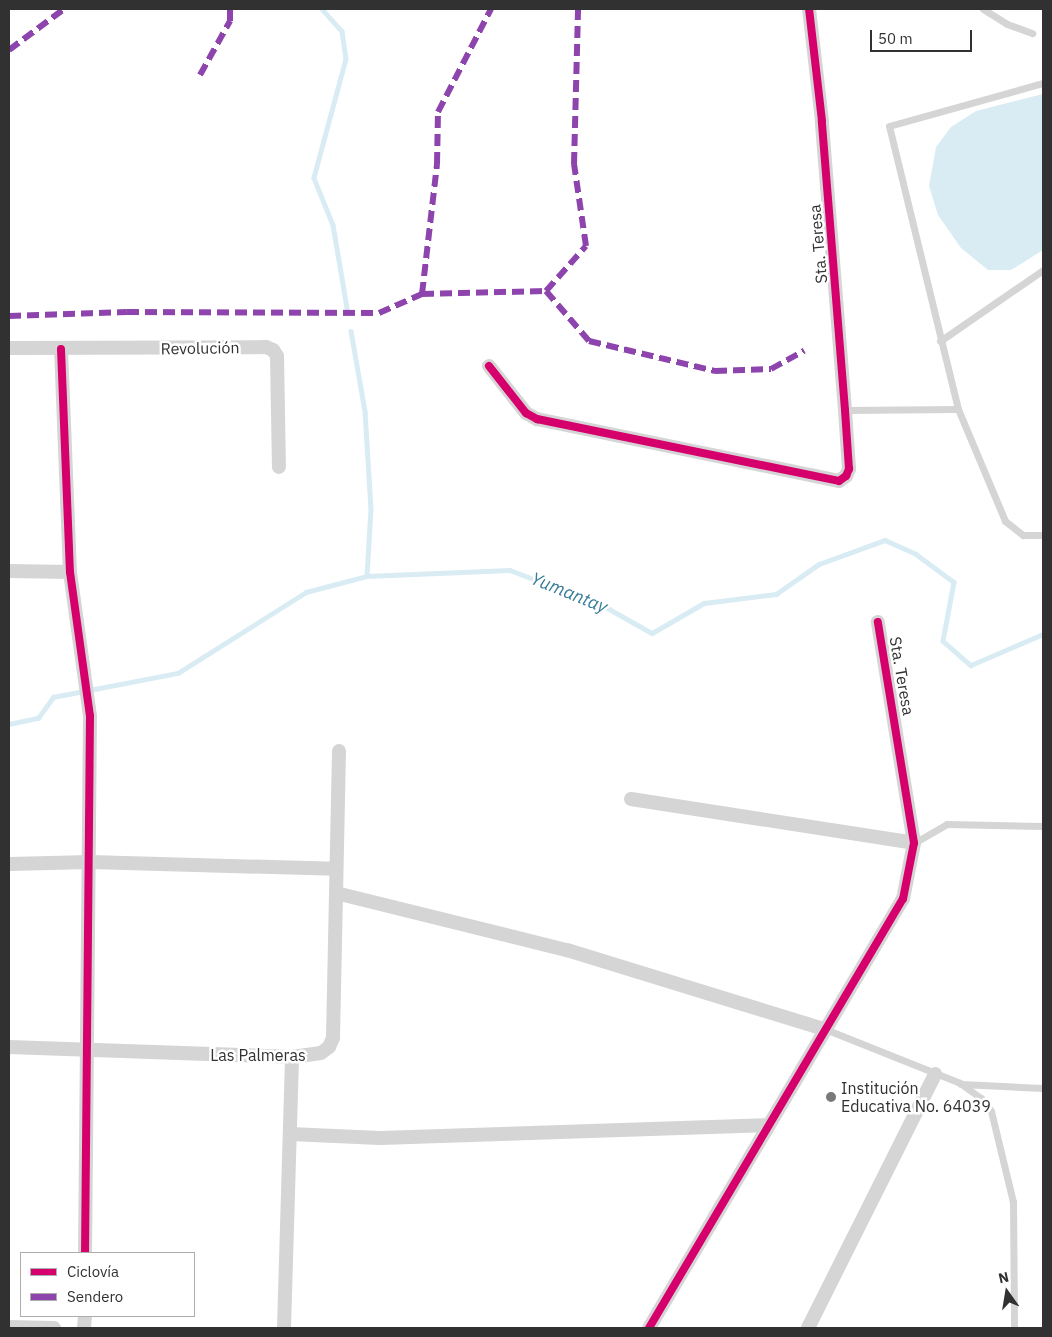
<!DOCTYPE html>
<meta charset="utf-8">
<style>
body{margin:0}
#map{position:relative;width:1052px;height:1337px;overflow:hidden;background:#fff;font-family:"IBM Plex Sans",sans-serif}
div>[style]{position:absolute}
.water>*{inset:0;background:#d9ecf4}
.stream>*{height:4.5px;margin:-2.25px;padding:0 2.25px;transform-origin:2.25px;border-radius:2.25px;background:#d9ecf4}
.lane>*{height:7px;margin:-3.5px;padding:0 3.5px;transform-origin:3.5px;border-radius:3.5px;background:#d5d5d5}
.street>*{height:14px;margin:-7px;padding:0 7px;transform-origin:7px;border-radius:7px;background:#d5d5d5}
.quiet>*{height:6px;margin-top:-3px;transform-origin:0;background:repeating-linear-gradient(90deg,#8e44ad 0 12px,transparent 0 18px)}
.cycleway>*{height:8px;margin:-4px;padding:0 4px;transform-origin:4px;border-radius:4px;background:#d6006c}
.dots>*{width:14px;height:14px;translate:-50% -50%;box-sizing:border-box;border:2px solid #fff;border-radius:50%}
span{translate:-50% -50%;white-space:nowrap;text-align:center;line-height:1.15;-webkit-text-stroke:5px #fff;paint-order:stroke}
.street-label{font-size:16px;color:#313131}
.poi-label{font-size:16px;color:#313131}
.left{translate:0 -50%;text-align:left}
.water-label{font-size:18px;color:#387c99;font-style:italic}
.frame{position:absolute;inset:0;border:10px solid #313131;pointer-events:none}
.legend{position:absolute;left:20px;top:1252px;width:175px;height:65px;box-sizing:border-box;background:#fff;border:1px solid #adadad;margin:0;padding:6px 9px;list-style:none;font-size:15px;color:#313131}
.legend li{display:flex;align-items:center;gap:10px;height:25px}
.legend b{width:25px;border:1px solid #adadad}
.north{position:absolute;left:982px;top:1267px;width:50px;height:50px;-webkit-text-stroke:4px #fff;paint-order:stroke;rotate:347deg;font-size:14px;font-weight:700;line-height:20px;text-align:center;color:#313131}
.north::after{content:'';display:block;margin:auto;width:18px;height:22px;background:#313131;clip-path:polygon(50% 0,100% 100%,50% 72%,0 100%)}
.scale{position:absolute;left:870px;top:30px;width:102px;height:22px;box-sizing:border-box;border:2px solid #313131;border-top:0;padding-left:6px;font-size:15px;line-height:18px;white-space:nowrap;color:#313131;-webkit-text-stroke:4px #fff;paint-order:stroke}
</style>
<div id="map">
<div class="water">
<div style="clip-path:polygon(1043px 94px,1043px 250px,1011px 270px,988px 270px,961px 248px,938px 215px,929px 186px,936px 147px,951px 127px,976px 111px)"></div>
</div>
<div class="stream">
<div style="left:322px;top:9px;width:30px;rotate:48deg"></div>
<div style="left:342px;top:31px;width:28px;rotate:82deg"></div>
<div style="left:346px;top:59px;width:123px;rotate:105.1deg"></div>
<div style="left:314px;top:178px;width:51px;rotate:68deg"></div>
<div style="left:333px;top:225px;width:84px;rotate:80.4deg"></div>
<div style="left:351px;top:331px;width:81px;rotate:80.1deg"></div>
<div style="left:365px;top:411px;width:98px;rotate:86.5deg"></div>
<div style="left:371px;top:509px;width:67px;rotate:93.4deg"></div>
<div style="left:9px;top:724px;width:30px;rotate:-12deg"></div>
<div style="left:38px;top:718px;width:26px;rotate:-54deg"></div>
<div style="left:53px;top:697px;width:127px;rotate:-10.9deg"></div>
<div style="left:178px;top:673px;width:151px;rotate:-32.3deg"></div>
<div style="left:306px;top:592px;width:63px;rotate:-14.7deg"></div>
<div style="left:367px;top:576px;width:143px;rotate:-2.4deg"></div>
<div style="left:510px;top:570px;width:101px;rotate:21deg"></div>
<div style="left:604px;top:606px;width:55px;rotate:29.4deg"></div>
<div style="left:652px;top:633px;width:60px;rotate:-30deg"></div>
<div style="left:704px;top:603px;width:73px;rotate:-7.1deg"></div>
<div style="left:776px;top:594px;width:52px;rotate:-34.9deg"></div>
<div style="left:819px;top:564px;width:70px;rotate:-20deg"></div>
<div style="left:885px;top:540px;width:34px;rotate:24deg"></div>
<div style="left:916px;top:554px;width:47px;rotate:36.4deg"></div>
<div style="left:954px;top:582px;width:60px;rotate:100.6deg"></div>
<div style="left:943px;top:641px;width:37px;rotate:41deg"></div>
<div style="left:971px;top:665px;width:78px;rotate:-23.3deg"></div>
</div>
<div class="lane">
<div style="left:983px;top:9px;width:28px;rotate:32deg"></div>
<div style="left:1007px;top:24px;width:27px;rotate:20deg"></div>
<div style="left:940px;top:341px;width:125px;rotate:-34.6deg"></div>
<div style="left:958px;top:409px;width:291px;rotate:-103.7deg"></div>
<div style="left:889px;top:126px;width:160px;rotate:-15.6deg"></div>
<div style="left:845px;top:410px;width:113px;rotate:-0.5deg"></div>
<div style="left:958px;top:409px;width:121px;rotate:67.2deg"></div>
<div style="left:1005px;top:521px;width:23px;rotate:38deg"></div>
<div style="left:1023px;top:535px;width:20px"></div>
<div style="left:914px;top:843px;width:38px;rotate:-30deg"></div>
<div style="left:947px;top:824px;width:96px;rotate:1.2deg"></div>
<div style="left:825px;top:1029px;width:145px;rotate:21.8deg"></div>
<div style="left:960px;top:1083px;width:26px;rotate:36deg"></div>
<div style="left:981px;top:1098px;width:16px;rotate:52deg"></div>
<div style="left:991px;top:1111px;width:94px;rotate:76.4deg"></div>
<div style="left:1013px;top:1202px;width:126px;rotate:89.5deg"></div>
<div style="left:961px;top:1084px;width:82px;rotate:2.8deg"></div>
</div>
<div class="street">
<div style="left:9px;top:348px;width:257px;rotate:-0.2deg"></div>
<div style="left:266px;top:347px;width:8px;rotate:23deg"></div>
<div style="left:273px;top:350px;width:7px;rotate:56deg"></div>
<div style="left:277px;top:356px;width:111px;rotate:89deg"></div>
<div style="left:61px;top:349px;width:223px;rotate:87.7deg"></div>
<div style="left:70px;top:572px;width:145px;rotate:82.1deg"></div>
<div style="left:90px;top:716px;width:537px;rotate:90.53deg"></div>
<div style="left:489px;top:366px;width:60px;rotate:51.8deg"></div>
<div style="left:526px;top:413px;width:13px;rotate:29deg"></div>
<div style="left:537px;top:419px;width:308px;rotate:11.6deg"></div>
<div style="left:839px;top:481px;width:9px;rotate:-36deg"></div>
<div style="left:846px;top:476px;width:8px;rotate:-67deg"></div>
<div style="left:849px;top:469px;width:59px;rotate:-93.9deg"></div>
<div style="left:845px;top:410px;width:290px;rotate:-94.6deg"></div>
<div style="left:822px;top:121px;width:113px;rotate:-96.6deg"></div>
<div style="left:9px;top:571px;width:61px;rotate:0.9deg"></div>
<div style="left:631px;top:799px;width:286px;rotate:8.8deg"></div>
<div style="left:9px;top:864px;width:81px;rotate:-1.4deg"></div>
<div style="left:90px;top:862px;width:246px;rotate:1.6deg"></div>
<div style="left:336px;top:893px;width:238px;rotate:13.9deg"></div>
<div style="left:567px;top:950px;width:269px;rotate:17.1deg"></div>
<div style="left:9px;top:1047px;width:283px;rotate:2deg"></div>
<div style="left:292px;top:1057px;width:29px;rotate:-8deg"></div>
<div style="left:321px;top:1053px;width:10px;rotate:-37deg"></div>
<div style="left:329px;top:1047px;width:10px;rotate:-66deg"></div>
<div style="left:333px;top:1038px;width:287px;rotate:-88.8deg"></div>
<div style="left:290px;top:1134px;width:90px;rotate:2.5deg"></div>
<div style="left:380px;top:1138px;width:387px;rotate:-1.9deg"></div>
<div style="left:9px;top:1327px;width:45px;rotate:1.3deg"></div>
<div style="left:84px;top:1328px;width:12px;rotate:-85deg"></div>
<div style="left:284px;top:1328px;width:271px;rotate:-88.3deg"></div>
<div style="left:649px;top:1328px;width:499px;rotate:-59.4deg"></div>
<div style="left:903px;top:899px;width:57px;rotate:-78.9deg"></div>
<div style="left:914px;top:843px;width:224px;rotate:-99.3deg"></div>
<div style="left:808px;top:1328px;width:284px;rotate:-63.4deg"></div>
</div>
<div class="quiet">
<div style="left:9px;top:50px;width:69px;rotate:-36.7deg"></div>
<div style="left:200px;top:75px;width:62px;rotate:-60.9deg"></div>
<div style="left:230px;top:21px;width:12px;rotate:-90deg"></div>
<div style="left:546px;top:291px;width:60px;rotate:-48.4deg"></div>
<div style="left:586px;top:246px;width:83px;rotate:-98.3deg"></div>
<div style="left:574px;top:164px;width:155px;rotate:-88.5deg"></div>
<div style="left:422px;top:294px;width:131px;rotate:-83.4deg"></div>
<div style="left:437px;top:164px;width:52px;rotate:-88.9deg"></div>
<div style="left:438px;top:112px;width:116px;rotate:-62.8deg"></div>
<div style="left:9px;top:316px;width:118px;rotate:-1.9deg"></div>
<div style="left:127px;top:312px;width:252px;rotate:0.2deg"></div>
<div style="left:379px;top:313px;width:47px;rotate:-23.8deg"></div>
<div style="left:422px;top:294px;width:124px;rotate:-1.4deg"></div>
<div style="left:546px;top:291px;width:66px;rotate:49.3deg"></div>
<div style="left:589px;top:341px;width:130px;rotate:13.4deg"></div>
<div style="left:715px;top:371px;width:56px;rotate:-2deg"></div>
<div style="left:771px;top:369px;width:38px;rotate:-29deg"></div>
</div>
<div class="cycleway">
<div style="left:61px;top:349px;width:223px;rotate:87.7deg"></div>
<div style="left:70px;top:572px;width:145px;rotate:82.1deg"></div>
<div style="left:90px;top:716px;width:537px;rotate:90.53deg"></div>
<div style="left:489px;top:366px;width:60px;rotate:51.8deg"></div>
<div style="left:526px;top:413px;width:13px;rotate:29deg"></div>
<div style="left:537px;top:419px;width:308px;rotate:11.6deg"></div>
<div style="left:839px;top:481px;width:9px;rotate:-36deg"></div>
<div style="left:846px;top:476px;width:8px;rotate:-67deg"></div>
<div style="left:849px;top:469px;width:59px;rotate:-93.9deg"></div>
<div style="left:845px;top:410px;width:290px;rotate:-94.6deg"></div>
<div style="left:822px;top:121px;width:113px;rotate:-96.6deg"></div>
<div style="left:649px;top:1328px;width:499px;rotate:-59.4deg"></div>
<div style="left:903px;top:899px;width:57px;rotate:-78.9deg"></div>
<div style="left:914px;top:843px;width:224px;rotate:-99.3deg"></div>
</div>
<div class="dots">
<div style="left:831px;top:1097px;background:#797979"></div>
</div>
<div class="street-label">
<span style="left:818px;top:244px;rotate:-95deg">Sta. Teresa</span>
<span style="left:200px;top:348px;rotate:-1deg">Revolución</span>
<span style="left:902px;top:676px;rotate:80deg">Sta. Teresa</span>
<span style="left:258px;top:1055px">Las Palmeras</span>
</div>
<div class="poi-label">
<span class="left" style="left:841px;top:1097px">Institución<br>Educativa No. 64039</span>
</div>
<div class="water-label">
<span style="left:569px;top:593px;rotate:22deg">Yumantay</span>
</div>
<div class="frame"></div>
<ul class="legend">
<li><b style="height:6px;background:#d6006c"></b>Ciclovía</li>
<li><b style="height:6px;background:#8e44ad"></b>Sendero</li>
</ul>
<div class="north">N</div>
<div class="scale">50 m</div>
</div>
